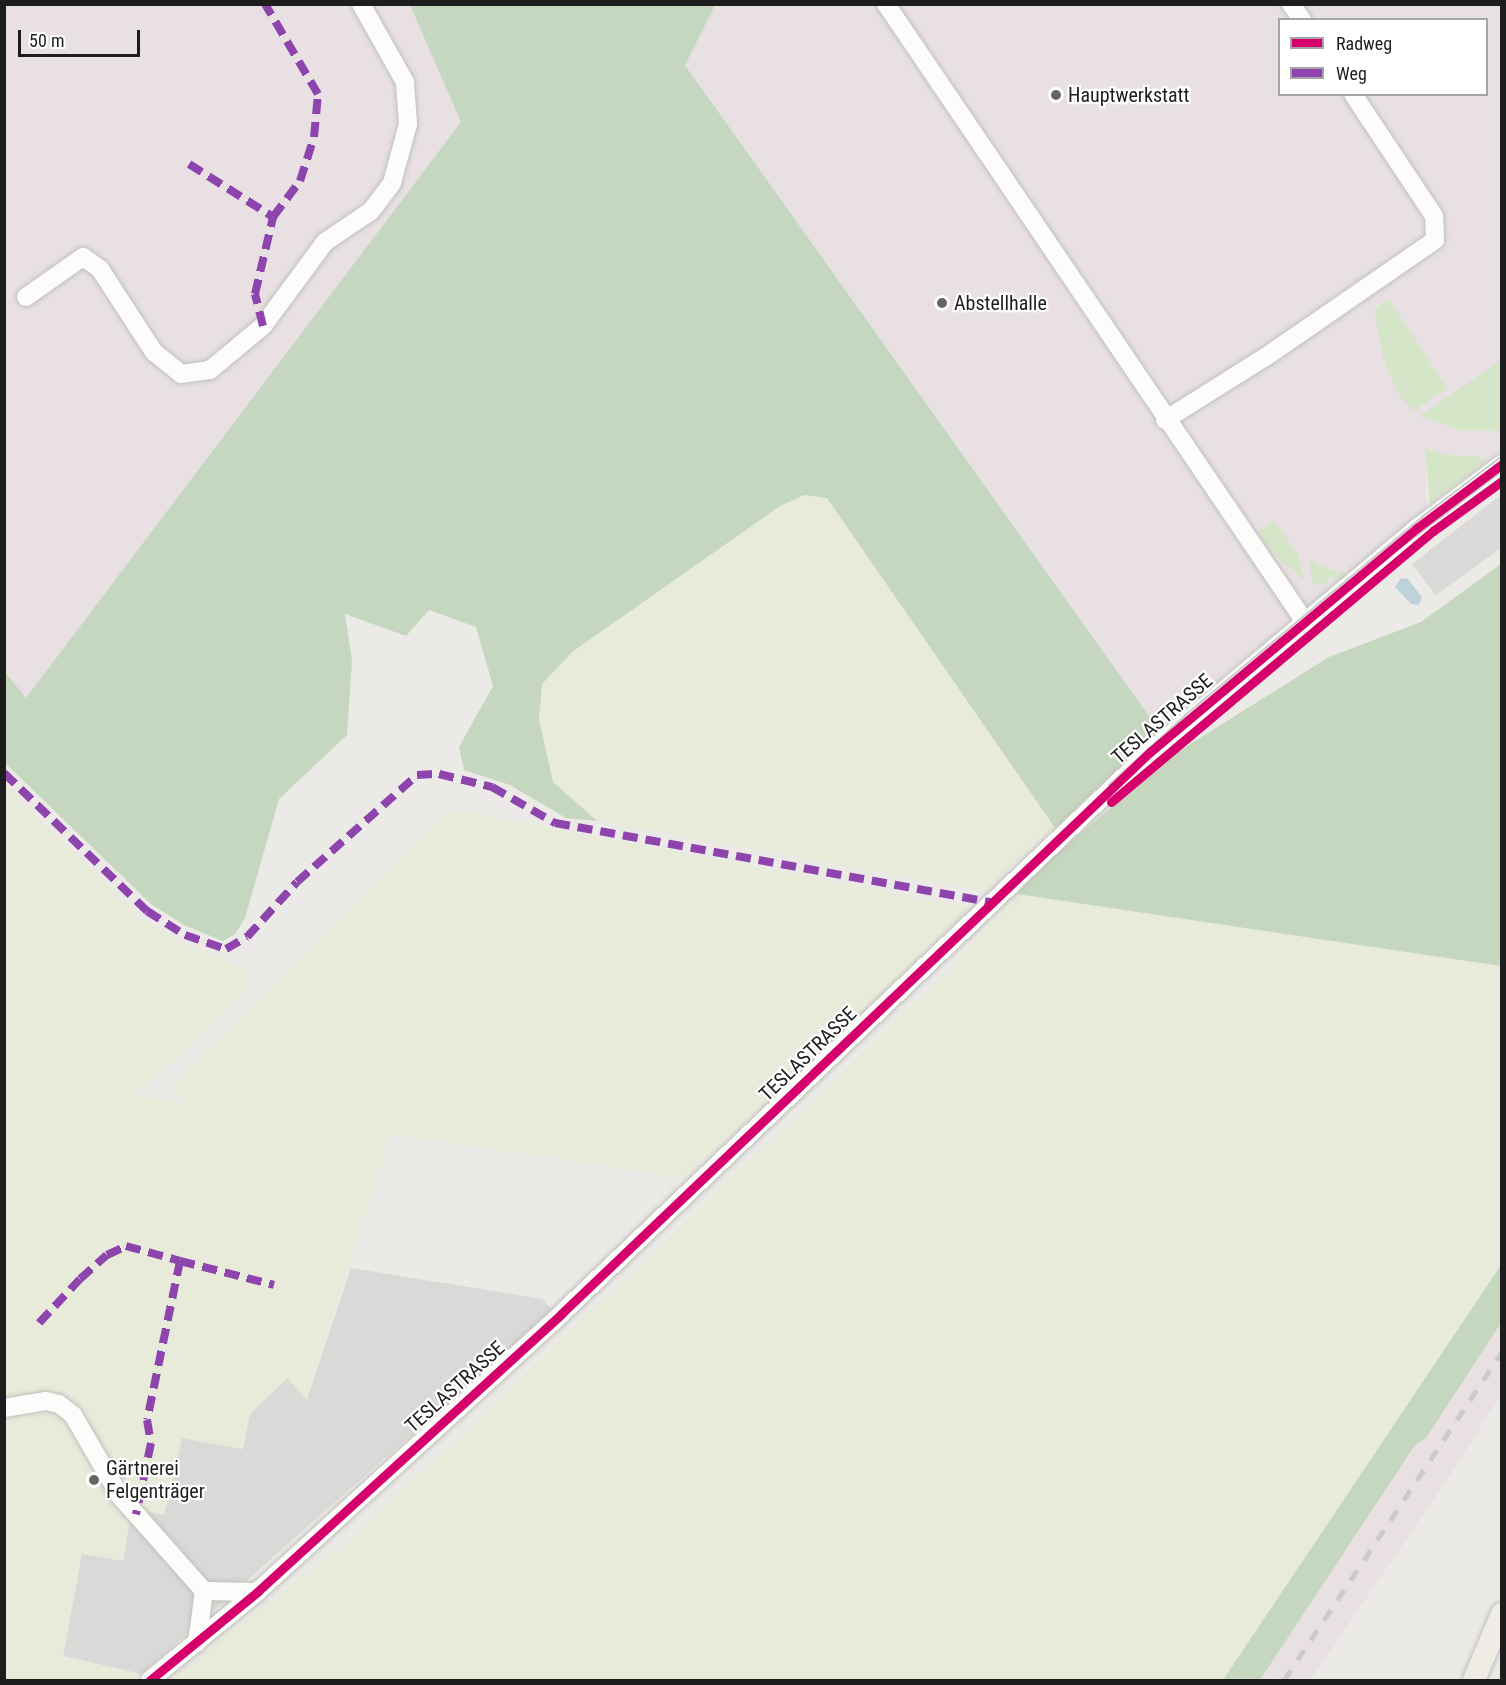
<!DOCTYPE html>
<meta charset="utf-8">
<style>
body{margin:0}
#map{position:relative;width:1506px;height:1685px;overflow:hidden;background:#ebeae6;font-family:"Roboto Condensed",sans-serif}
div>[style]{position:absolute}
.residential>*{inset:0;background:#dad9d7}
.industrial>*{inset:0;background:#e8e0e3}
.farmland>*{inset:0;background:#e8eada}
.grass>*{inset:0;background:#d5e5c8}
.forest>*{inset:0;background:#c5d7be}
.water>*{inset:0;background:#bed2db}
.roads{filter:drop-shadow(0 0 2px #c1c0be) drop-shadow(0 0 2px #c1c0be)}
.minor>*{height:18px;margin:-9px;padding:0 9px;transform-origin:9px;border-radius:9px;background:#fcfcfb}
.major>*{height:22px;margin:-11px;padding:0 11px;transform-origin:11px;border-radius:11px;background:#eeece5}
.tram>*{height:1.5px;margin:-0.75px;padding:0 0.75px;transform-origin:0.75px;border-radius:0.75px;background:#cacac9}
.rail>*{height:4.5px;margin-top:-2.25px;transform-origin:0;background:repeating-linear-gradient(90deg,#cacac9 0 12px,transparent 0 24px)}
.quiet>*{height:8px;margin-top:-4px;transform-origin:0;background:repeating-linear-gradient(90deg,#8e44ad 0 15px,transparent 0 23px)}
.cycleway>*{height:9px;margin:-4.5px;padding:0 4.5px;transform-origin:4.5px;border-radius:4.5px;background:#d6006c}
.dots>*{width:16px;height:16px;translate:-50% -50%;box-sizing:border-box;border:3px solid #fff;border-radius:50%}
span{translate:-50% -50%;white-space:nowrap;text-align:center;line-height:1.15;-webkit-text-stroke:4.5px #fff;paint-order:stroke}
.poi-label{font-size:20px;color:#1d1d1d}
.left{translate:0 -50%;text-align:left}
.street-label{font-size:20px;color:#1d1d1d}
.frame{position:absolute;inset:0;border:6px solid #1d1d1d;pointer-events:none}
.legend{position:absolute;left:1278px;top:18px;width:210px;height:78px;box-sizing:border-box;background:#fff;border:2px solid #a5a5a5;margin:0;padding:8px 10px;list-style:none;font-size:18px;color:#1d1d1d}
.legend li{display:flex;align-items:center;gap:12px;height:30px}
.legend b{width:30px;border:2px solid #a5a5a5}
.scale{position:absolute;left:18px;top:30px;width:122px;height:27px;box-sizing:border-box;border:3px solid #1d1d1d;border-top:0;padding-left:8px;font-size:18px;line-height:21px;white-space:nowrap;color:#1d1d1d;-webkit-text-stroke:4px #fff;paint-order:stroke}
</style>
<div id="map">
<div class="residential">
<div style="clip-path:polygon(1501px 495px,1501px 548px,1436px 595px,1412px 564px)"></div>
<div style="clip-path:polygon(351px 1268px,543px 1299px,552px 1310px,141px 1674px,63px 1656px,82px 1553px,132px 1508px,164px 1515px,182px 1438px,243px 1449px,250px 1414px,287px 1378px,307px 1399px)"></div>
</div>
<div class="industrial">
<div style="clip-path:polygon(4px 5px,410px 5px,462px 122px,26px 699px,4px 672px)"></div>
<div style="clip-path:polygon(evenodd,715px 5px,1501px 5px,1501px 450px,1487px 461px,1478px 456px,1445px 455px,1426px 448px,1426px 509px,1159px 730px,685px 64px,715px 5px,1280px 20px,1486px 20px,1486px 94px,1280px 94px,1280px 20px)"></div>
<div style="clip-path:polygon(1501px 1323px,1501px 1395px,1453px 1470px,1311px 1680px,1260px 1680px,1415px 1445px,1426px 1438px)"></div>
</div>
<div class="farmland">
<div style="clip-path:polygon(803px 495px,827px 498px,1055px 828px,982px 891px,597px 821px,553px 782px,539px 719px,542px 684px,572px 652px,780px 506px)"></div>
<div style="clip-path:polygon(4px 784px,140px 917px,181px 943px,244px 969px,252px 979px,248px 991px,135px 1095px,185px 1103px,175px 1089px,181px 1075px,451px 809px,972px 908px,685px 1178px,390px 1134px,307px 1400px,287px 1378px,250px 1414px,243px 1449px,182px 1438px,164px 1515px,132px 1508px,123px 1561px,82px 1554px,63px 1656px,141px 1674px,133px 1680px,5px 1680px)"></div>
<div style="clip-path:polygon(1017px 894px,1501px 966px,1501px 1265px,1223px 1680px,169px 1680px,354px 1537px,946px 974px)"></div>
</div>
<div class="grass">
<div style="clip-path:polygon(1389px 299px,1447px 388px,1414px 411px,1400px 397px,1384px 361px,1374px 309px)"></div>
<div style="clip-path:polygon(1501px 360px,1501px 431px,1463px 431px,1419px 416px)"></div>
<div style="clip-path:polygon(1425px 448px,1445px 455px,1478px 456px,1487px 461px,1430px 504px)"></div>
<div style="clip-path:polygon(1274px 520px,1298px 555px,1305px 581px,1279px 559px,1257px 532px)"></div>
<div style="clip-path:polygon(1309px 558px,1325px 568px,1347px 574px,1338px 582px,1331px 576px,1325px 584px,1313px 585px)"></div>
</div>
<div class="forest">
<div style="clip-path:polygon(410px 5px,715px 5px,685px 65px,1159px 730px,1055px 828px,827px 498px,804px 495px,780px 506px,572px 652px,542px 684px,539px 719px,553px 782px,597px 821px,566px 818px,510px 785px,464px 770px,459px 747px,493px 686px,476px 627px,429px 610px,406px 636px,345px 614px,352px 661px,347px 735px,279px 799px,245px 918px,235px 934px,223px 941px,184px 925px,151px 904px,5px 763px,5px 672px,26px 698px,461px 122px)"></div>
<div style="clip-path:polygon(1501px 564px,1501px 966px,1017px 894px,1049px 860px,1176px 753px,1329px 657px,1421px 622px)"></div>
<div style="clip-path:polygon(1501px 1265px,1501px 1323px,1426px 1438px,1415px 1445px,1260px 1680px,1223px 1680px)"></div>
</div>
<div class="water">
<div style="clip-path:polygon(1401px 578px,1408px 579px,1422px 597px,1419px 605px,1411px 604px,1395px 587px)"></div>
</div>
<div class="roads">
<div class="minor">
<div style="left:886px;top:4px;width:747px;rotate:55.86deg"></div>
<div style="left:1291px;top:4px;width:19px;rotate:55deg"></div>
<div style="left:26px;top:297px;width:70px;rotate:-35.1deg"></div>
<div style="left:83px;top:257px;width:21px;rotate:35deg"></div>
<div style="left:100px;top:269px;width:99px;rotate:57deg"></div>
<div style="left:154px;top:352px;width:35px;rotate:39deg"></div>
<div style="left:181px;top:374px;width:29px;rotate:-8deg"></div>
<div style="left:210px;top:370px;width:69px;rotate:-39.7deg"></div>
<div style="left:263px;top:326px;width:104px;rotate:-53.6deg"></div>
<div style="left:325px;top:242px;width:55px;rotate:-34deg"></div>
<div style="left:371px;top:211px;width:35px;rotate:-53deg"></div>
<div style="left:392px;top:183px;width:61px;rotate:-74.8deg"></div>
<div style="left:408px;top:124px;width:42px;rotate:-94.1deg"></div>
<div style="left:405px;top:82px;width:90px;rotate:-119.4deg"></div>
<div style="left:1165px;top:420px;width:120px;rotate:-32.1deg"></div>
<div style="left:1267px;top:356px;width:204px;rotate:-34.6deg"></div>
<div style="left:1435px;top:240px;width:24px;rotate:-92deg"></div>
<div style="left:1434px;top:216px;width:146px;rotate:-123.6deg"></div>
<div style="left:4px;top:1408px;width:43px;rotate:-9.5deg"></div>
<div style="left:46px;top:1401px;width:13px;rotate:13deg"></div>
<div style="left:59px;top:1404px;width:18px;rotate:38deg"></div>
<div style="left:73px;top:1415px;width:94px;rotate:59.9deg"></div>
<div style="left:120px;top:1496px;width:127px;rotate:48.5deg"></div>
<div style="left:204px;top:1591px;width:52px;rotate:97.7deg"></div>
<div style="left:204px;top:1591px;width:53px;rotate:1.1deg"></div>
<div style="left:150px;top:1680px;width:139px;rotate:-39.4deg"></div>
<div style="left:257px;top:1592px;width:412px;rotate:-42.4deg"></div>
<div style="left:561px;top:1314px;width:814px;rotate:-43.66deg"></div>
<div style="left:1150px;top:752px;width:349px;rotate:-40deg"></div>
<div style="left:1417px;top:528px;width:106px;rotate:-37deg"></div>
</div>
<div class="major">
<div style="left:1474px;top:1680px;width:72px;rotate:-67deg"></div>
</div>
</div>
<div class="tram">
<div style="left:1400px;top:548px;width:128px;rotate:-37deg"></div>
<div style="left:1109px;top:785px;width:107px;rotate:-42.3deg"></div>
<div style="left:1188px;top:713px;width:305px;rotate:-39.9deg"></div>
<div style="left:1422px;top:517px;width:101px;rotate:-37.3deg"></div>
</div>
<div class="rail">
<div style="left:1284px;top:1680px;width:394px;rotate:-56.4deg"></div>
</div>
<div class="quiet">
<div style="left:189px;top:164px;width:99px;rotate:32.2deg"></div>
<div style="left:263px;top:326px;width:33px;rotate:-104deg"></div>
<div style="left:255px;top:294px;width:79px;rotate:-76.8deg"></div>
<div style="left:273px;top:217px;width:45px;rotate:-53.1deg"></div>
<div style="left:300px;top:181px;width:46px;rotate:-72.3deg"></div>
<div style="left:314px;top:137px;width:43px;rotate:-84.7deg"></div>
<div style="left:318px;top:94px;width:104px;rotate:-120.5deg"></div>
<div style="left:4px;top:773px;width:199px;rotate:44deg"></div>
<div style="left:147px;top:911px;width:45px;rotate:32.3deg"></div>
<div style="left:185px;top:935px;width:43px;rotate:18.9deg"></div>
<div style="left:226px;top:949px;width:24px;rotate:-30deg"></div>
<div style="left:247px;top:937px;width:74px;rotate:-47.7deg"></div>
<div style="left:297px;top:882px;width:161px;rotate:-41.7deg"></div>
<div style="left:417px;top:775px;width:22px;rotate:-3deg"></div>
<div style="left:439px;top:774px;width:55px;rotate:13.8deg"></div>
<div style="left:492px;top:787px;width:73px;rotate:29.7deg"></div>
<div style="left:555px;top:823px;width:443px;rotate:10.3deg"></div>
<div style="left:180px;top:1261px;width:97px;rotate:14.3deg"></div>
<div style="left:39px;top:1323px;width:60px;rotate:-47deg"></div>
<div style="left:80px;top:1279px;width:36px;rotate:-42deg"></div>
<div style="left:107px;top:1255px;width:21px;rotate:-25deg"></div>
<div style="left:126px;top:1246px;width:56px;rotate:15.5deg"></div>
<div style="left:180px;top:1261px;width:162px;rotate:101.7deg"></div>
<div style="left:147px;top:1420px;width:23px;rotate:80deg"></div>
<div style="left:151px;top:1443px;width:73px;rotate:101.9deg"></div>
</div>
<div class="cycleway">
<div style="left:1111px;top:802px;width:421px;rotate:-40.1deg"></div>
<div style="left:1433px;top:531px;width:85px;rotate:-35.9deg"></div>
<div style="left:150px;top:1680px;width:139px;rotate:-39.4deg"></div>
<div style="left:257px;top:1592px;width:412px;rotate:-42.4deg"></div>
<div style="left:561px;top:1314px;width:814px;rotate:-43.66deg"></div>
<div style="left:1150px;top:752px;width:349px;rotate:-40deg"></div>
<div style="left:1417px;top:528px;width:106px;rotate:-37deg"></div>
</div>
<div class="dots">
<div style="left:1056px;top:95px;background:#656563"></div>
<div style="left:942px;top:303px;background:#656563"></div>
<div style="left:94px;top:1480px;background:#656563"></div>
</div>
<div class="poi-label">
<span class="left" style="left:1068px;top:95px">Hauptwerkstatt</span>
<span class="left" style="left:954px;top:303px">Abstellhalle</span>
<span class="left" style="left:106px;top:1480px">Gärtnerei<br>Felgenträger</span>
</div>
<div class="street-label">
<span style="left:1162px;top:719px;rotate:-41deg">TESLASTRASSE</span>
<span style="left:808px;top:1054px;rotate:-44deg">TESLASTRASSE</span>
<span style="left:455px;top:1387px;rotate:-42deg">TESLASTRASSE</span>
</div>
<div class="frame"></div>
<ul class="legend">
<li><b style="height:8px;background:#d6006c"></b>Radweg</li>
<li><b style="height:8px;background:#8e44ad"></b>Weg</li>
</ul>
<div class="scale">50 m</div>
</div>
